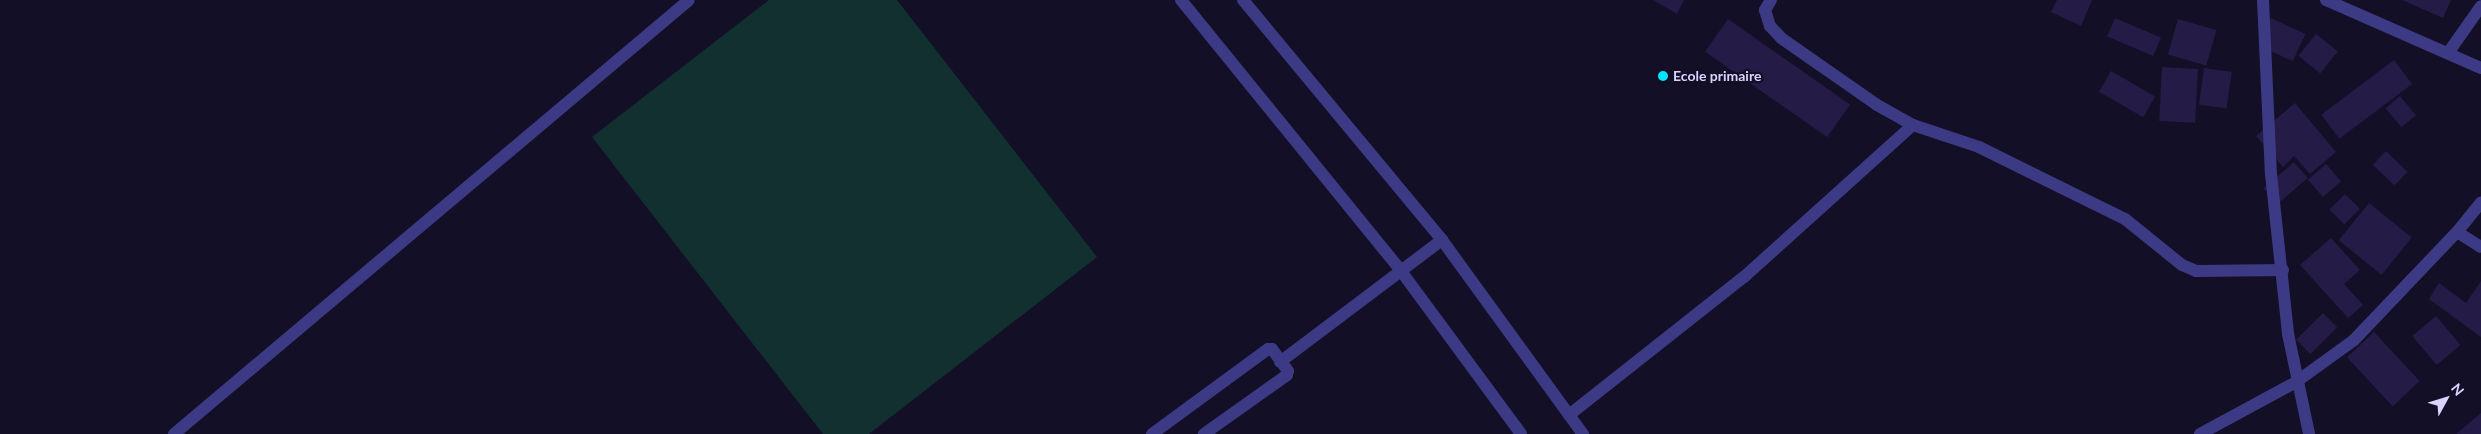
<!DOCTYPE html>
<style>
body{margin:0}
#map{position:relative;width:2481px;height:434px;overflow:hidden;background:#130f26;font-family:Lato,sans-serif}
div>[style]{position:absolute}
.green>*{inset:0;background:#12302f}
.building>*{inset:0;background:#241b47;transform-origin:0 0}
.minor>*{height:12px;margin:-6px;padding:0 6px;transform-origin:6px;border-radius:6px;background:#3d3a85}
.dots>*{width:14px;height:14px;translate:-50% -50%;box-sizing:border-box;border:2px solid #130f26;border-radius:50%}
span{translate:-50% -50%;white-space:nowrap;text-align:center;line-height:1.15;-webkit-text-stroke:4.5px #130f26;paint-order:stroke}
.poi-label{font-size:14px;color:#d9d4ff;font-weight:700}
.left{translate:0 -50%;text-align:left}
.north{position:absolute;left:2421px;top:374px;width:50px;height:50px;-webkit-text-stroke:4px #130f26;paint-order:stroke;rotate:51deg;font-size:14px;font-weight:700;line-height:20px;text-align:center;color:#d9d4ff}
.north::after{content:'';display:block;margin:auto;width:18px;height:22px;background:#d9d4ff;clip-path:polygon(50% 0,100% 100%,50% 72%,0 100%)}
</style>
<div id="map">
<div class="green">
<div style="clip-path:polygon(769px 0,897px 0,1097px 257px,869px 434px,823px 434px,592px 137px)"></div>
</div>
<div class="building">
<div style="clip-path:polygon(1653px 0,1684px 0,1677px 14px)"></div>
<div style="clip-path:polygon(2057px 0,2092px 0,2081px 26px,2051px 12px)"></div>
<div style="clip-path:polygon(2402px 0,2451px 0,2443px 18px)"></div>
<div style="left:2115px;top:18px;width:50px;height:20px;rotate:23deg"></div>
<div style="left:2271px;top:18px;width:38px;height:30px;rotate:25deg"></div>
<div style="left:1728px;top:19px;width:149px;height:40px;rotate:35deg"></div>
<div style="left:2178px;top:19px;width:40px;height:37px;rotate:16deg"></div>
<div style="left:2316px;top:34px;width:28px;height:28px;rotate:39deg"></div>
<div style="left:2394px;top:60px;width:30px;height:91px;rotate:53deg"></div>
<div style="left:2162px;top:67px;width:36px;height:54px;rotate:3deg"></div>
<div style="left:2204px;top:68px;width:28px;height:37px;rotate:8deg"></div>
<div style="left:2111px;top:71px;width:51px;height:24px;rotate:30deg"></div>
<div style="left:2400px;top:96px;width:25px;height:19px;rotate:50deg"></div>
<div style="clip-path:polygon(2295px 103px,2336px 152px,2310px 174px,2294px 156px,2283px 167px,2256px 136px)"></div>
<div style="left:2386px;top:151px;width:30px;height:19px;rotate:44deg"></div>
<div style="left:2294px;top:162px;width:21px;height:40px;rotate:49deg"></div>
<div style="left:2326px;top:164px;width:23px;height:24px;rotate:49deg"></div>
<div style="left:2345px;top:194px;width:21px;height:22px;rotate:45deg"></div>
<div style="left:2369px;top:203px;width:55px;height:48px;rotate:39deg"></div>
<div style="clip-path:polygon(2331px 238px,2360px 270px,2344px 284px,2363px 305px,2348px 318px,2300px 265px)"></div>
<div style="clip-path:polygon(2481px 281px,2481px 337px,2429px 299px,2439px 283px,2466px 303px)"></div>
<div style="left:2323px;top:313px;width:20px;height:38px;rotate:45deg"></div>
<div style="left:2436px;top:316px;width:38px;height:31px;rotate:50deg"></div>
<div style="left:2374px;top:332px;width:67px;height:37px;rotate:47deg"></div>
<div style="clip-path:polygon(2481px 413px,2481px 434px,2456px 434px)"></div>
</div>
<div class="minor">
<div style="left:1181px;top:0;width:349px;rotate:50.9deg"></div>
<div style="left:1401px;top:271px;width:202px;rotate:53.6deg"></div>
<div style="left:1243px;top:0;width:312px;rotate:50.3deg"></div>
<div style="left:1442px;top:240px;width:240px;rotate:54deg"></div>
<div style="left:1771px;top:0;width:12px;rotate:121deg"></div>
<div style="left:1765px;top:10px;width:17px;rotate:73deg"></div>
<div style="left:1770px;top:26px;width:16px;rotate:47deg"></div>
<div style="left:1781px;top:38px;width:117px;rotate:34.9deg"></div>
<div style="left:1877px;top:105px;width:41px;rotate:29.1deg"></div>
<div style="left:2263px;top:0;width:174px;rotate:87.4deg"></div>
<div style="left:2271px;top:174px;width:161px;rotate:83.9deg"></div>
<div style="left:2288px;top:334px;width:102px;rotate:78.1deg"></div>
<div style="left:2326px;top:0;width:169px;rotate:23.7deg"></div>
<div style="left:2448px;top:53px;width:57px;rotate:-54.9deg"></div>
<div style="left:2457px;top:232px;width:28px;rotate:32deg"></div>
<div style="left:1280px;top:362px;width:203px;rotate:-37deg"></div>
<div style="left:1569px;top:415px;width:223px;rotate:-38.3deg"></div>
<div style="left:1744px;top:277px;width:227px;rotate:-42deg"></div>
<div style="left:1913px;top:125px;width:70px;rotate:18.4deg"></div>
<div style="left:1979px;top:147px;width:163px;rotate:26.3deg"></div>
<div style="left:2125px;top:219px;width:73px;rotate:38.9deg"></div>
<div style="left:2182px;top:265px;width:15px;rotate:23deg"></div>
<div style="left:2196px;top:271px;width:87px;rotate:-0.7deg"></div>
<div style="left:174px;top:434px;width:673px;rotate:-40.12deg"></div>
<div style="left:1152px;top:434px;width:144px;rotate:-36.2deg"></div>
<div style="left:1268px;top:349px;width:4px"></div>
<div style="left:1272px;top:349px;width:27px;rotate:54deg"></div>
<div style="left:1288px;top:371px;width:4px;rotate:104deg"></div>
<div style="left:1287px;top:375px;width:102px;rotate:144.6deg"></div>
<div style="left:2200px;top:434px;width:109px;rotate:-28.4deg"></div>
<div style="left:2296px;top:382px;width:72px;rotate:-35.9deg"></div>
<div style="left:2354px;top:340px;width:149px;rotate:-46.4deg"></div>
<div style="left:2457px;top:232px;width:38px;rotate:-51deg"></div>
</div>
<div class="dots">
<div style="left:1663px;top:76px;background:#00e5ff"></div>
</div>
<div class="poi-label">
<span class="left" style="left:1673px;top:76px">Ecole primaire</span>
</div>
<div class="north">N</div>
</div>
